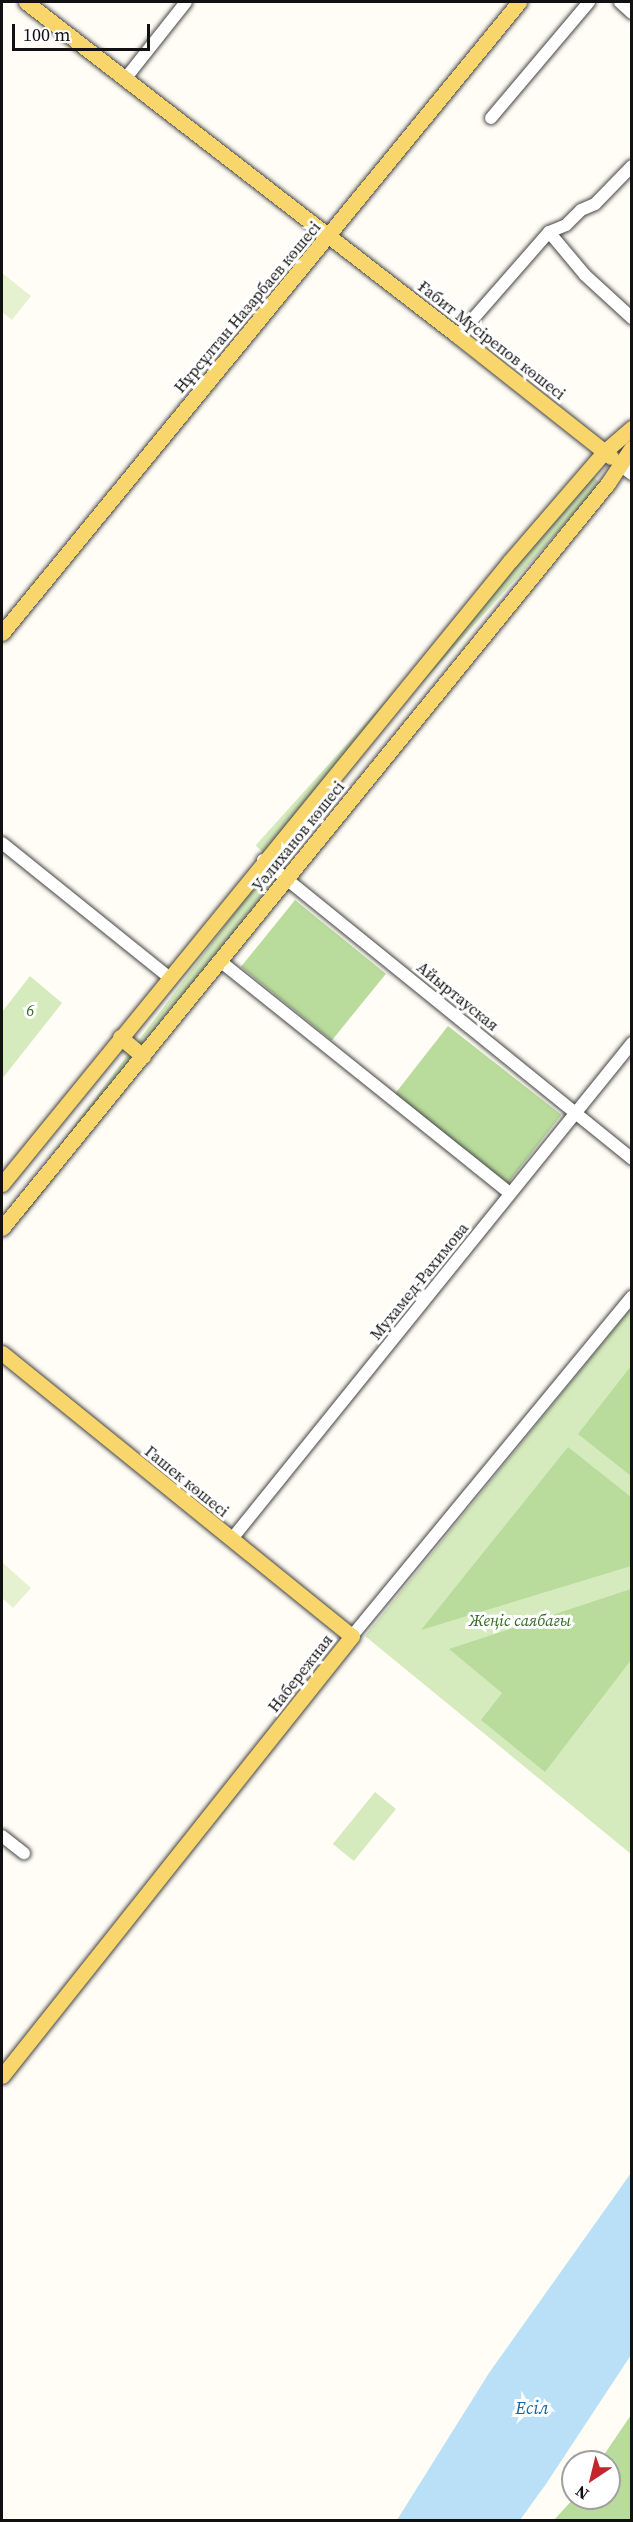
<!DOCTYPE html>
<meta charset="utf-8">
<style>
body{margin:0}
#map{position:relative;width:633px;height:2522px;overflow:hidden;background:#fffdf5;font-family:"Source Serif 4",serif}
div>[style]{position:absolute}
.green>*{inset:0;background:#d5ebbd;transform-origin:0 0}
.forest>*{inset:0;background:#b9dc9c;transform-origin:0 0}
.pitch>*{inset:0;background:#e6f2cf}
.water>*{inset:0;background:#b9e0f7}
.roads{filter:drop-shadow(0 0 2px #444) drop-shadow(0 0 2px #444)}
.minor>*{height:12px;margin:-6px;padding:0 6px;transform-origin:6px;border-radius:6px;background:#fff}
.major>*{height:15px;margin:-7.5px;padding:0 7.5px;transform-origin:7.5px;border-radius:7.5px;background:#f9d66b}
span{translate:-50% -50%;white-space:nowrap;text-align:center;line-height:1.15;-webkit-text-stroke:6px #fff;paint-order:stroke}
.street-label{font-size:16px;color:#111}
.park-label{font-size:16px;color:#2f6b1f;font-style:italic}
.water-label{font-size:18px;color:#1768a6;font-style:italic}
.frame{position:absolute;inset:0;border:3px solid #111;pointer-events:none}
.north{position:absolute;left:561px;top:2450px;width:60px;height:60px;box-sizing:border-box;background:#fff;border:2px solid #a0a0a0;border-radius:50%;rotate:215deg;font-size:16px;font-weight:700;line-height:24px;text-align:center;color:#111}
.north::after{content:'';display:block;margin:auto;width:21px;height:27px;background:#c4262e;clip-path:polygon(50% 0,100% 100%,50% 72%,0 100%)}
.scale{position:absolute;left:12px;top:24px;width:138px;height:27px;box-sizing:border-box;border:3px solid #111;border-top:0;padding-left:8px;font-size:18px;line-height:21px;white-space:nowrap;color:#111;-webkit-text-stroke:4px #fff;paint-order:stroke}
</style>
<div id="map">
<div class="green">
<div style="left:590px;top:474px;width:15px;height:500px;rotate:42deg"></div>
<div style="left:264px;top:874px;width:15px;height:415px;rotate:37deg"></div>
<div style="clip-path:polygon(30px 976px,62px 1003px,2px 1079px,2px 1012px)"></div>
<div style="clip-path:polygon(631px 1308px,631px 1854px,365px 1636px)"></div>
<div style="left:375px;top:1792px;width:27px;height:67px;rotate:39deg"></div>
</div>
<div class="forest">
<div style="left:295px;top:900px;width:117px;height:86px;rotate:39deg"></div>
<div style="left:448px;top:1026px;width:144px;height:87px;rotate:38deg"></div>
<div style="clip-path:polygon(631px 1366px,631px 1476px,578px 1434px)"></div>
<div style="clip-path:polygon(568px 1447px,631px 1497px,631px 1566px,421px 1630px)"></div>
<div style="clip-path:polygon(631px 1589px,631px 1660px,545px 1772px,481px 1720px,502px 1693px,449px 1649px)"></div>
<div style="clip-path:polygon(631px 2415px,631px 2520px,554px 2520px,574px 2498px,609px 2498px,609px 2462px,599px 2462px)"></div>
</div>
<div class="pitch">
<div style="clip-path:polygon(2px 273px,31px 296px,12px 320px,2px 312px)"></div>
<div style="clip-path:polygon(2px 1562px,31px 1588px,13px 1608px,2px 1598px)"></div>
</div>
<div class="water">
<div style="clip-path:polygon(631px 2173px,631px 2355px,546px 2484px,520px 2520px,397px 2520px,489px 2373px)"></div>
</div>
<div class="roads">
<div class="minor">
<div style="left:620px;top:2px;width:16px;rotate:43deg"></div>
<div style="left:125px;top:79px;width:98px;rotate:-51.6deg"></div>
<div style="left:491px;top:118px;width:152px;rotate:-49.8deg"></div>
<div style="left:549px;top:232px;width:56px;rotate:50.1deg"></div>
<div style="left:585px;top:275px;width:64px;rotate:42.5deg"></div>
<div style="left:458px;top:336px;width:138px;rotate:-48.8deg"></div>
<div style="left:549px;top:232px;width:18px;rotate:-22deg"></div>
<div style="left:566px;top:225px;width:21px;rotate:-45deg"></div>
<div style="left:581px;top:210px;width:15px;rotate:-23deg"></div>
<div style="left:595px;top:204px;width:53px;rotate:-45.8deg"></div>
<div style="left:620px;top:465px;width:15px;rotate:37deg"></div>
<div style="left:2px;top:843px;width:216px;rotate:38.8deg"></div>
<div style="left:263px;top:860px;width:475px;rotate:39deg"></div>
<div style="left:220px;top:961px;width:371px;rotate:38.7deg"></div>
<div style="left:231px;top:1540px;width:639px;rotate:-51.1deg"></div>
<div style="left:352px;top:1636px;width:440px;rotate:-50.5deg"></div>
<div style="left:2px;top:1836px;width:28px;rotate:38deg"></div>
</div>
<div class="major">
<div style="left:26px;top:2px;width:546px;rotate:37.71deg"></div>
<div style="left:458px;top:336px;width:195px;rotate:38.3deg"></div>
<div style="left:2px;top:633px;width:816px;rotate:-50.67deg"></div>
<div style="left:120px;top:1037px;width:30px;rotate:40deg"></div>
<div style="left:2px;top:1184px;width:804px;rotate:-50.81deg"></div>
<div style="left:510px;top:561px;width:144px;rotate:-49.2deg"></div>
<div style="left:604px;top:452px;width:37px;rotate:-41deg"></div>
<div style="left:2px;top:1228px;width:960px;rotate:-50.87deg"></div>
<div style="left:608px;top:483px;width:43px;rotate:-56.3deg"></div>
<div style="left:2px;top:1353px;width:450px;rotate:39deg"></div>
<div style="left:352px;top:1636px;width:562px;rotate:128.5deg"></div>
</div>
</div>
<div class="street-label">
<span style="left:247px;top:307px;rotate:-50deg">Нұрсұлтан Назарбаев көшесі</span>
<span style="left:492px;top:340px;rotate:38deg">Ғабит Мүсірепов көшесі</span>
<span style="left:298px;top:836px;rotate:-51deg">Уәлиханов көшесі</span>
<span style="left:458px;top:996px;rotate:39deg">Айыртауская</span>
<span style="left:419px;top:1281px;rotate:-51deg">Мухамед-Рахимова</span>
<span style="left:187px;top:1481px;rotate:39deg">Гашек көшесі</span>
<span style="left:300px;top:1673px;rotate:-52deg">Набережная</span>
</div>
<div class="park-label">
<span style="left:30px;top:1010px">6</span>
<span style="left:520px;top:1620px">Жеңіс саябағы</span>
</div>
<div class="water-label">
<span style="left:532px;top:2408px">Есіл</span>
</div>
<div class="frame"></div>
<div class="north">N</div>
<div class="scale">100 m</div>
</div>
